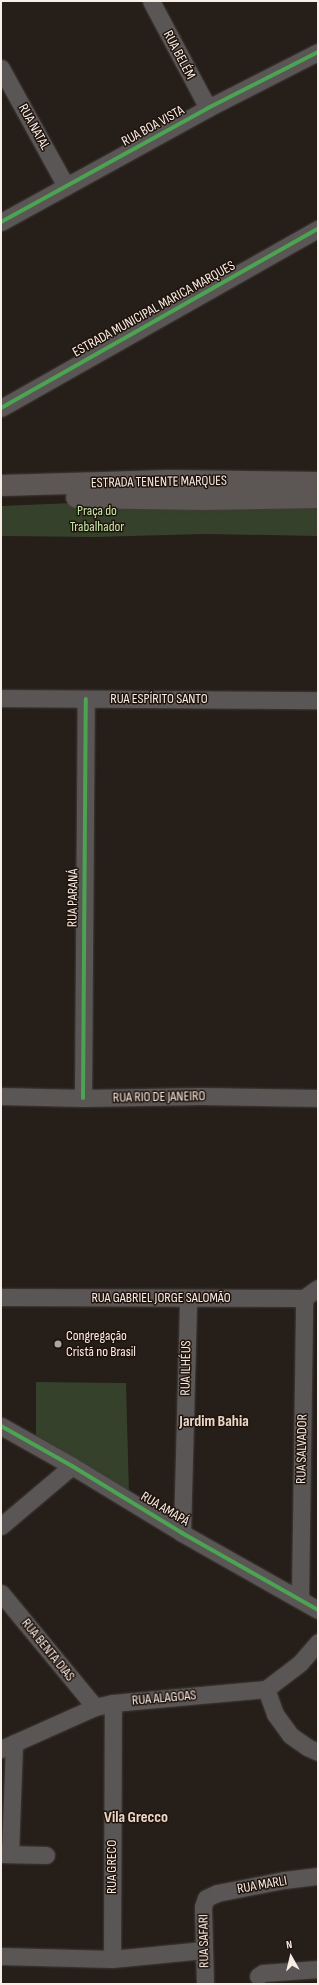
<!DOCTYPE html>
<meta charset="utf-8">
<style>
body{margin:0}
#map{position:relative;width:319px;height:1985px;overflow:hidden;background:#251e19;font-family:"Sofia Sans Condensed",sans-serif}
div>[style]{position:absolute}
.green>*{inset:0;background:#35412b}
.roads{filter:drop-shadow(0 0 1px #423b37) drop-shadow(0 0 1px #423b37)}
.minor>*{height:17px;margin:-8.5px;padding:0 8.5px;transform-origin:8.5px;border-radius:8.5px;background:#595655}
.major>*{height:21px;margin:-10.5px;padding:0 10.5px;transform-origin:10.5px;border-radius:10.5px;background:#5c5754}
.cycleway>*{height:4px;margin:-2px;padding:0 2px;transform-origin:2px;border-radius:2px;background:#4ca352}
.dots>*{width:11px;height:11px;translate:-50% -50%;box-sizing:border-box;border:2px solid #20130b;border-radius:50%}
span{translate:-50% -50%;white-space:nowrap;text-align:center;line-height:1.15;-webkit-text-stroke:3px #20130b;paint-order:stroke}
.street-label{font-size:14px;color:#f8eee8}
.park-label{font-size:14px;color:#c4e9ab}
.poi-label{font-size:14px;color:#f8eee8}
.left{translate:0 -50%;text-align:left}
.quarter-label{font-size:16px;color:#ebd8cc;font-weight:700}
.frame{position:absolute;inset:0;border:2px solid #f8eee8;pointer-events:none}
.north{position:absolute;left:271px;top:1937px;width:40px;height:40px;-webkit-text-stroke:3px #20130b;paint-order:stroke;rotate:352deg;font-size:11px;font-weight:700;line-height:16px;text-align:center;color:#f8eee8}
.north::after{content:'';display:block;margin:auto;width:14px;height:18px;background:#f8eee8;clip-path:polygon(50% 0,100% 100%,50% 72%,0 100%)}
</style>
<div id="map">
<div class="green">
<div style="clip-path:polygon(96px 502px,318px 505px,318px 536px,205px 534px,95px 537px,1px 536px,1px 506px)"></div>
<div style="clip-path:polygon(36px 1382px,126px 1383px,129px 1494px,36px 1438px)"></div>
</div>
<div class="roads">
<div class="minor">
<div style="left:151px;top:1px;width:121px;rotate:62deg"></div>
<div style="left:1px;top:68px;width:135px;rotate:61.2deg"></div>
<div style="left:1px;top:222px;width:236px;rotate:-28.8deg"></div>
<div style="left:208px;top:108px;width:123px;rotate:-27deg"></div>
<div style="left:1px;top:408px;width:364px;rotate:-29.5deg"></div>
<div style="left:1px;top:698px;width:317px;rotate:0.4deg"></div>
<div style="left:1px;top:1096px;width:82px;rotate:1.4deg"></div>
<div style="left:83px;top:1098px;width:118px;rotate:-1deg"></div>
<div style="left:201px;top:1096px;width:117px;rotate:1deg"></div>
<div style="left:83px;top:1098px;width:399px;rotate:-89.6deg"></div>
<div style="left:1px;top:1297px;width:303px;rotate:0.2deg"></div>
<div style="left:304px;top:1298px;width:17px;rotate:-36deg"></div>
<div style="left:1px;top:1426px;width:81px;rotate:29.4deg"></div>
<div style="left:72px;top:1466px;width:129px;rotate:31.3deg"></div>
<div style="left:182px;top:1533px;width:156px;rotate:29.5deg"></div>
<div style="left:1px;top:1526px;width:93px;rotate:-40.2deg"></div>
<div style="left:182px;top:1533px;width:235px;rotate:-88.5deg"></div>
<div style="left:1px;top:1593px;width:148px;rotate:50.5deg"></div>
<div style="left:300px;top:1599px;width:301px;rotate:-89.2deg"></div>
<div style="left:266px;top:1689px;width:27px;rotate:70deg"></div>
<div style="left:275px;top:1714px;width:26px;rotate:54deg"></div>
<div style="left:290px;top:1735px;width:21px;rotate:35deg"></div>
<div style="left:307px;top:1747px;width:12px;rotate:24deg"></div>
<div style="left:1px;top:1749px;width:103px;rotate:-24.1deg"></div>
<div style="left:95px;top:1707px;width:18px;rotate:-13deg"></div>
<div style="left:113px;top:1703px;width:154px;rotate:-5.2deg"></div>
<div style="left:266px;top:1689px;width:43px;rotate:-37.4deg"></div>
<div style="left:300px;top:1663px;width:28px;rotate:-49deg"></div>
<div style="left:1px;top:1854px;width:45px;rotate:1.3deg"></div>
<div style="left:10px;top:1854px;width:111px;rotate:-87.9deg"></div>
<div style="left:1px;top:1956px;width:111px;rotate:1.5deg"></div>
<div style="left:112px;top:1959px;width:92px;rotate:-5.6deg"></div>
<div style="left:112px;top:1959px;width:256px;rotate:-89.8deg"></div>
<div style="left:258px;top:1976px;width:6px;rotate:-31deg"></div>
<div style="left:263px;top:1973px;width:55px;rotate:-4.2deg"></div>
<div style="left:205px;top:1984px;width:77px;rotate:-91.5deg"></div>
<div style="left:203px;top:1907px;width:9px;rotate:-72deg"></div>
<div style="left:206px;top:1898px;width:12px;rotate:-24deg"></div>
<div style="left:217px;top:1893px;width:68px;rotate:-11deg"></div>
<div style="left:284px;top:1880px;width:34px;rotate:-7deg"></div>
</div>
<div class="major">
<div style="left:1px;top:485px;width:168px;rotate:-1.7deg"></div>
<div style="left:169px;top:480px;width:149px;rotate:0.8deg"></div>
<div style="left:76px;top:497px;width:128px;rotate:0.9deg"></div>
<div style="left:204px;top:499px;width:114px;rotate:-1deg"></div>
</div>
</div>
<div class="cycleway">
<div style="left:1px;top:222px;width:236px;rotate:-28.8deg"></div>
<div style="left:208px;top:108px;width:123px;rotate:-27deg"></div>
<div style="left:1px;top:408px;width:364px;rotate:-29.5deg"></div>
<div style="left:83px;top:1098px;width:399px;rotate:-89.6deg"></div>
<div style="left:1px;top:1426px;width:81px;rotate:29.4deg"></div>
<div style="left:72px;top:1466px;width:129px;rotate:31.3deg"></div>
<div style="left:182px;top:1533px;width:156px;rotate:29.5deg"></div>
</div>
<div class="dots">
<div style="left:58px;top:1344px;background:#aea5a0"></div>
</div>
<div class="street-label">
<span style="left:179px;top:55px;rotate:62deg">RUA BELÉM</span>
<span style="left:153px;top:126px;rotate:-29deg">RUA BOA VISTA</span>
<span style="left:34px;top:127px;rotate:61deg">RUA NATAL</span>
<span style="left:154px;top:309px;rotate:-29deg">ESTRADA MUNICIPAL MARICA MARQUES</span>
<span style="left:159px;top:482px;rotate:-1deg">ESTRADA TENENTE MARQUES</span>
<span style="left:159px;top:699px">RUA ESPÍRITO SANTO</span>
<span style="left:73px;top:898px;rotate:-89deg">RUA PARANÁ</span>
<span style="left:159px;top:1097px;rotate:-1deg">RUA RIO DE JANEIRO</span>
<span style="left:161px;top:1298px">RUA GABRIEL JORGE SALOMÃO</span>
<span style="left:186px;top:1368px;rotate:-89deg">RUA ILHÉUS</span>
<span style="left:302px;top:1449px;rotate:-89deg">RUA SALVADOR</span>
<span style="left:165px;top:1509px;rotate:31deg">RUA AMAPÁ</span>
<span style="left:48px;top:1650px;rotate:51deg">RUA BENTA DIAS</span>
<span style="left:164px;top:1698px;rotate:-5deg">RUA ALAGOAS</span>
<span style="left:112px;top:1867px;rotate:-90deg">RUA GRECO</span>
<span style="left:262px;top:1885px;rotate:-10deg">RUA MARLI</span>
<span style="left:204px;top:1941px;rotate:-91deg">RUA SAFARI</span>
</div>
<div class="park-label">
<span style="left:97px;top:519px">Praça do<br>Trabalhador</span>
</div>
<div class="poi-label">
<span class="left" style="left:66px;top:1344px">Congregação<br>Cristã no Brasil</span>
</div>
<div class="quarter-label">
<span style="left:214px;top:1422px">Jardim Bahia</span>
<span style="left:136px;top:1818px">Vila Grecco</span>
</div>
<div class="frame"></div>
<div class="north">N</div>
</div>
